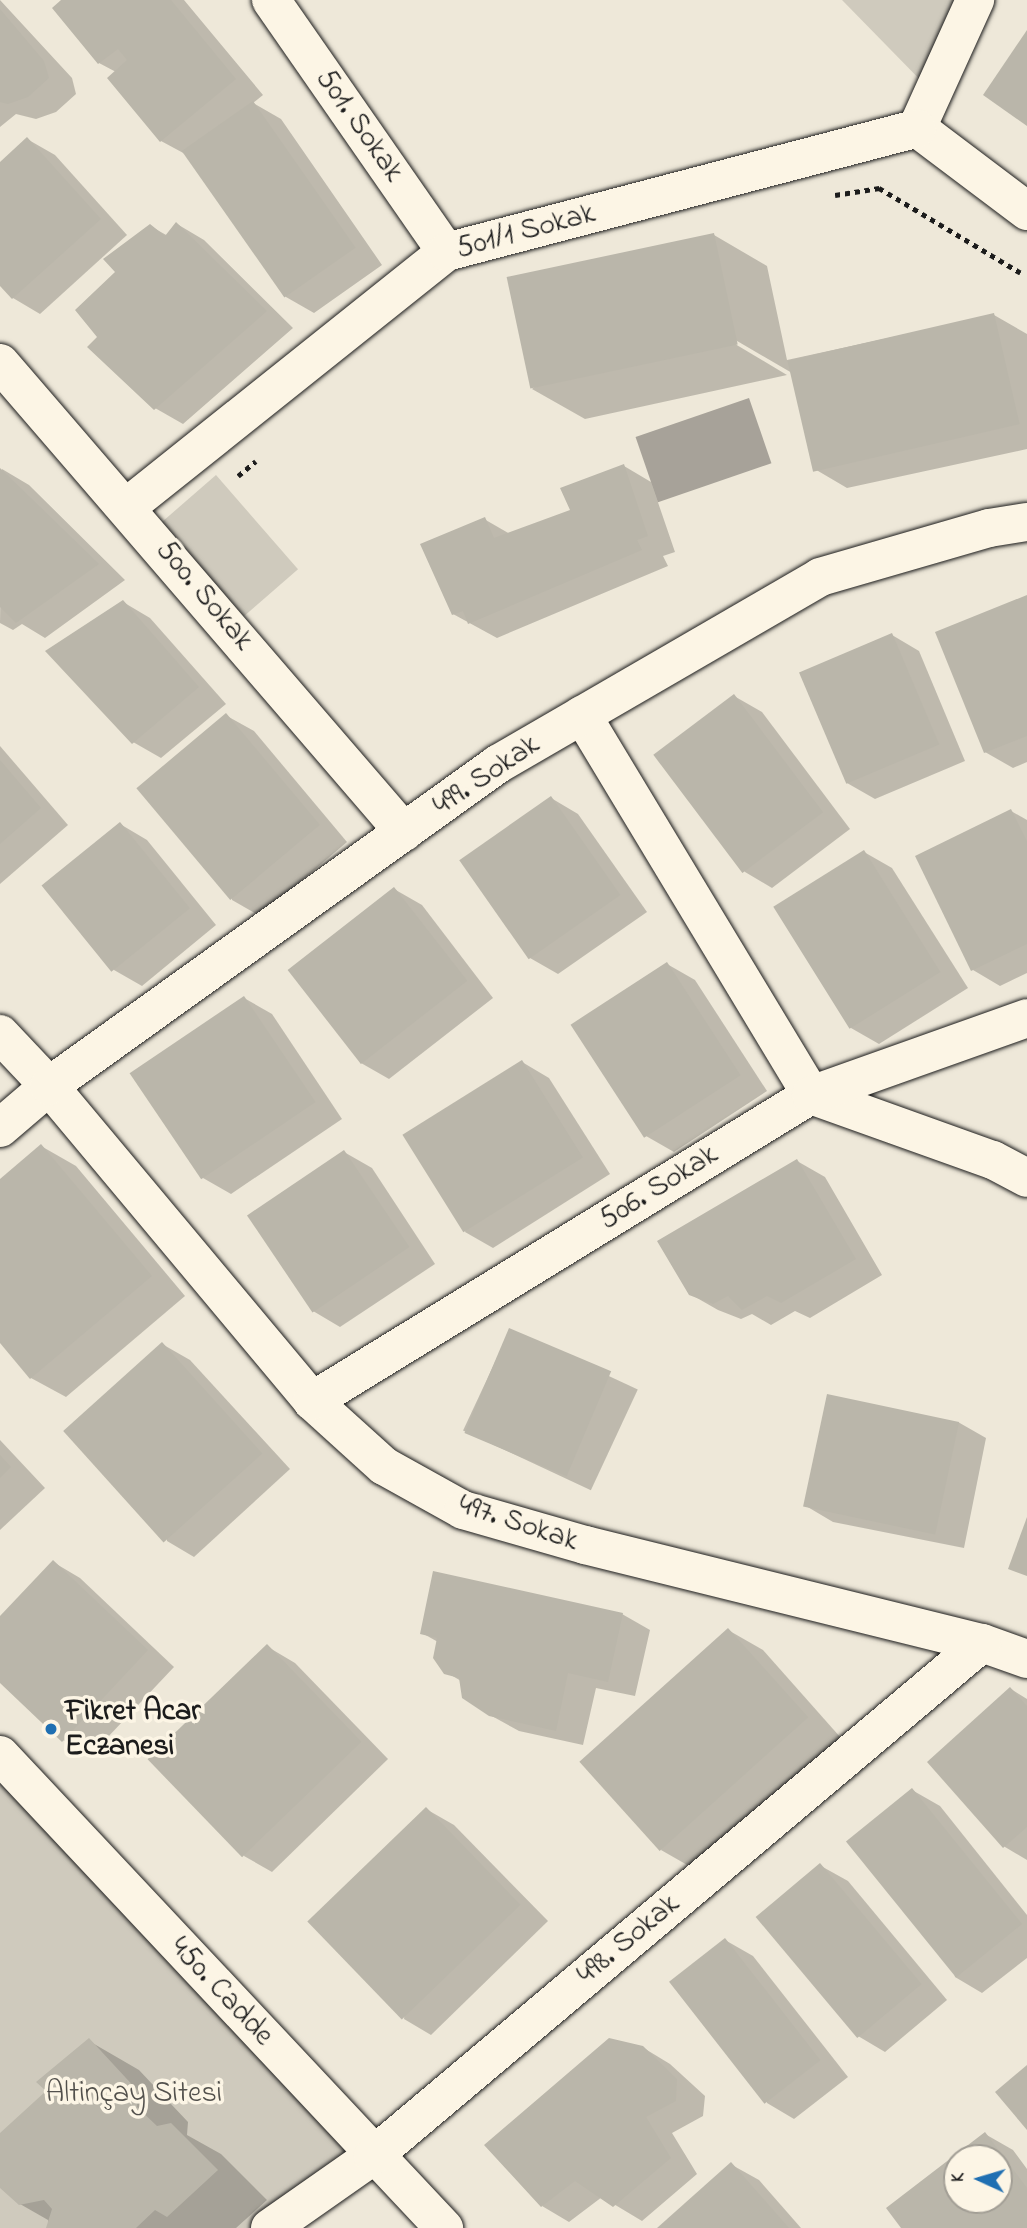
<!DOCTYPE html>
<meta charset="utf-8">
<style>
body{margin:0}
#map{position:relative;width:1027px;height:2228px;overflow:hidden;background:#eee8d9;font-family:"Indie Flower",sans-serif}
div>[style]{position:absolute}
.green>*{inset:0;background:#cfcabd;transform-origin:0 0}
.water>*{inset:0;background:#a7a299;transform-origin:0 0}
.shadow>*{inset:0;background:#0003;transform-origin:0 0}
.building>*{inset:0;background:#bab6aa;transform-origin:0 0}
.path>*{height:4.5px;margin-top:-2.25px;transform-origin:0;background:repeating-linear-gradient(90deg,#1c1c1c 0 5px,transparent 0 10px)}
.roads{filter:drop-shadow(0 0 2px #1c1c1c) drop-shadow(0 0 2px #1c1c1c)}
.minor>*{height:38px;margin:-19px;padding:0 19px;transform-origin:19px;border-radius:19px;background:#fcf5e5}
.dots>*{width:19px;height:19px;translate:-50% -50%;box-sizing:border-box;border:4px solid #fcf5e5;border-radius:50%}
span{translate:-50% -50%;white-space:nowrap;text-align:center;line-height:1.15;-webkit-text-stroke:7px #fcf5e5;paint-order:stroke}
.street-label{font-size:30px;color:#1c1c1c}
.poi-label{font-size:30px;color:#1c1c1c;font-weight:700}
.left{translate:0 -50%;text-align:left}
.park-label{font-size:30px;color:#52504c}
.north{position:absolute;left:943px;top:2144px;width:70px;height:70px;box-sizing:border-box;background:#fcf5e5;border:2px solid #a29e95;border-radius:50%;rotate:274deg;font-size:19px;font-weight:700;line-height:28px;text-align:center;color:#1c1c1c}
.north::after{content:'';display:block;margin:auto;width:24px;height:32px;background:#1f6fb2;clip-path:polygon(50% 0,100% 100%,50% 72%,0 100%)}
</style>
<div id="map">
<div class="green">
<div style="clip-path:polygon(842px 0,975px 0,933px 93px)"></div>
<div style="left:216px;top:475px;width:125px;height:72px;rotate:49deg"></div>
<div style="clip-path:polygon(0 1755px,373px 2156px,270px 2228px,0 2228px)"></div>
</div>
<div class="water">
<div style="left:749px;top:398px;width:69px;height:120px;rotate:71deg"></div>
</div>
<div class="shadow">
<div style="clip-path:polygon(0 0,72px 78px,76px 94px,56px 112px,36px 119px,16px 114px,0 127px)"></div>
<div style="clip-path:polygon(64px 0,184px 0,263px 95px,253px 103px,281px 119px,382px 265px,314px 313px,286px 297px,187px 155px,161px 141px,116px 72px,99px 63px)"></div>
<div style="clip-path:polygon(27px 139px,55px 155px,127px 235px,40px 314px,13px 298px,0 284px,0 164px)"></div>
<div style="clip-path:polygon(177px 224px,204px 240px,293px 328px,183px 424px,155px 408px,100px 338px,117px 272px,150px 226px,168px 236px)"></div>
<div style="clip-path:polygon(714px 235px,767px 266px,787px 360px,994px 315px,1027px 334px,1027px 449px,847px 488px,813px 468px,792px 373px,732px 338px,730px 341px,787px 375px,585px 419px,532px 389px)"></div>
<div style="clip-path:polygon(624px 466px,651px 482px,675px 552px,663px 556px,668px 566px,497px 638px,453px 614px,484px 519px,510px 534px,572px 511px)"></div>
<div style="clip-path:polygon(2px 469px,29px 485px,125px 580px,45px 638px,22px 624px,13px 630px,0 623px)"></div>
<div style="clip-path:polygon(1027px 597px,1027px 762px,1013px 768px,985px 752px)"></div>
<div style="clip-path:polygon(123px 602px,150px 618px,226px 704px,161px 758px,133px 742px)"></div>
<div style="clip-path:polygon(892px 635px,919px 651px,965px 761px,875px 799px,847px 783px)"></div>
<div style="clip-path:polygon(734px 696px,762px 712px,850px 829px,772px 888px,745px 872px,657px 755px)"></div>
<div style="clip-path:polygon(227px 716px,254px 731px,347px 842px,260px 916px,232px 900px)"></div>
<div style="clip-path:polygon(0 746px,68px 825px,0 884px)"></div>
<div style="clip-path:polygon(551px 798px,578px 814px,647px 912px,558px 974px,530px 958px)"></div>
<div style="clip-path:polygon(1011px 811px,1027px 820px,1027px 973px,1000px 986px,973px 970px)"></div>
<div style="clip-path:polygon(120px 824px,147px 840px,216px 925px,142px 986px,114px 970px)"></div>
<div style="clip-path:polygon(864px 852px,892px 868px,968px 988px,879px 1044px,851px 1028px)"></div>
<div style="clip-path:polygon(394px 889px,422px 905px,493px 998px,389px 1079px,361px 1063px)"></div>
<div style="clip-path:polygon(667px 964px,695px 980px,767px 1091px,674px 1152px,646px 1136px)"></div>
<div style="clip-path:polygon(244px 998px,272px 1014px,342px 1119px,231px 1194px,203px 1178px)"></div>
<div style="clip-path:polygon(522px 1062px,549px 1078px,610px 1174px,493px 1248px,465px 1232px)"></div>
<div style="clip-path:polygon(41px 1146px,76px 1166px,185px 1296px,66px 1397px,31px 1378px,0 1340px,0 1181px)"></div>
<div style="clip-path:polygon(344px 1152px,372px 1168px,435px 1264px,340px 1327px,313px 1311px)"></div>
<div style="clip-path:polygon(797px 1161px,825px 1177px,882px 1275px,810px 1318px,795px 1311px,771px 1325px,752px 1314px,741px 1319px,718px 1310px,690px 1294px)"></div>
<div style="left:510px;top:1330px;width:141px;height:111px;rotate:25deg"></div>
<div style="clip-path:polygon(162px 1344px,190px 1360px,290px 1469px,194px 1557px,167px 1541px)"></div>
<div style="clip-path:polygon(958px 1422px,986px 1438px,964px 1548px,833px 1522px,806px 1506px)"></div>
<div style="clip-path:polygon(0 1440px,45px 1488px,0 1530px)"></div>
<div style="clip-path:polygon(53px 1562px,80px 1578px,174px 1667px,90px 1756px,63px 1740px,0 1681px,0 1618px)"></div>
<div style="clip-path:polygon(622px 1614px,650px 1630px,635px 1696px,596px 1688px,583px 1745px,519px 1731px,490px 1715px,461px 1681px,446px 1672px,438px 1642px,422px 1633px)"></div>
<div style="clip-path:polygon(728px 1630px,763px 1650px,841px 1738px,696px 1870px,661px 1850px)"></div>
<div style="clip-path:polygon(268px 1647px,295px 1663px,388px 1759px,272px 1872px,244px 1856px)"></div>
<div style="clip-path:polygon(1011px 1689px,1027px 1699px,1027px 1860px,1005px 1847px,930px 1762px)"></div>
<div style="clip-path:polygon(912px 1790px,940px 1806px,1027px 1915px,1027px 1958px,982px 1993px,955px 1977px)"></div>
<div style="clip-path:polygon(426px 1809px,454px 1825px,548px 1921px,431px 2035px,404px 2019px)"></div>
<div style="clip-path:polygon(821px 1866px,848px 1881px,947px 2000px,885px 2052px,858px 2036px)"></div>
<div style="clip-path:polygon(725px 1940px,753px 1956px,848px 2077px,794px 2119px,767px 2103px)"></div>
<div style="clip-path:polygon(89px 2041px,139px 2070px,188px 2122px,187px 2135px,221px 2154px,267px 2200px,236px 2228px,49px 2228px,48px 2220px,20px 2204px,0 2185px,0 2135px,49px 2091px)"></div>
<div style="clip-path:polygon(642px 2047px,670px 2064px,705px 2096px,703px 2116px,672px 2133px,697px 2174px,642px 2221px,602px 2197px,569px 2222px,542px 2206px)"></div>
<div style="clip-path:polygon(evenodd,985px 2134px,1013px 2150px,1027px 2169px,1027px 2228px,903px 2228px,888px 2208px,985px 2134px,957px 2158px,999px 2158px,999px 2200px,957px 2200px,957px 2158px)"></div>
<div style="clip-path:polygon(732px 2165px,759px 2180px,801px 2228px,660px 2228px)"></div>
</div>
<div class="building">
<div style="clip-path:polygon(61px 0,171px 0,236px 79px,160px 142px,107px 78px,127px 60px,118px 49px,98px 64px,52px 8px)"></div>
<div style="clip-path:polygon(0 9px,44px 61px,49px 78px,28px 97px,8px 104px,0 102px)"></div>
<div style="clip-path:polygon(1027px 30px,1027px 126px,983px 95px)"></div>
<div style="left:253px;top:101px;width:179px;height:87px;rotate:55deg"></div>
<div style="clip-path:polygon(27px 137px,101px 219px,12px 299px,0 286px,0 162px)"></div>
<div style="clip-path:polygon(176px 222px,267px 311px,154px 410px,87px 347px,97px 337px,75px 310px,115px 272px,103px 259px,150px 224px,165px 236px)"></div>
<div style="left:714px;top:233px;width:114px;height:212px;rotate:78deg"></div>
<div style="left:994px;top:313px;width:114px;height:212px;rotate:77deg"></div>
<div style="clip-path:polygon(624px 464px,648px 536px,637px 540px,642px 550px,468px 624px,463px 611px,452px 615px,420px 544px,485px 517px,494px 538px,570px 510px,560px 488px)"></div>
<div style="clip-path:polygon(0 468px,99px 564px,16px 623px,0 607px)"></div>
<div style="clip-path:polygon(1027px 595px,1027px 736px,984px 753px,935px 632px)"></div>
<div style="clip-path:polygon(123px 600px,199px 687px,132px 744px,45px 651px)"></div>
<div style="left:892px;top:633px;width:121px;height:101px;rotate:67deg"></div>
<div style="left:734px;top:694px;width:148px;height:101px;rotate:53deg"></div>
<div style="left:226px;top:713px;width:146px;height:117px;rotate:50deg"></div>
<div style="clip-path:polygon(0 760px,41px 808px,0 844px)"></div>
<div style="left:551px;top:796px;width:121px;height:112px;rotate:55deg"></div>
<div style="clip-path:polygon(1011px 809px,1027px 841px,1027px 944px,971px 971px,915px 856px)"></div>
<div style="left:120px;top:822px;width:111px;height:101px;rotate:51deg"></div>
<div style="left:864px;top:850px;width:144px;height:107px;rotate:58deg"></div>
<div style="left:394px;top:887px;width:119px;height:135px;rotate:52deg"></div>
<div style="left:667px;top:962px;width:135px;height:115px;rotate:57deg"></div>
<div style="left:244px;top:996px;width:128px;height:138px;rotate:56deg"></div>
<div style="left:522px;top:1060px;width:115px;height:141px;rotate:58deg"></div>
<div style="clip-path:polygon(41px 1144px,152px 1276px,30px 1379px,0 1343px,0 1179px)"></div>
<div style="left:344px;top:1150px;width:117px;height:117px;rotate:56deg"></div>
<div style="clip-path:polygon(797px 1159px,856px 1259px,781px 1303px,767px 1296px,742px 1310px,728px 1296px,713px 1304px,689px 1295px,657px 1241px)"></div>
<div style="left:509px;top:1328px;width:111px;height:114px;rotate:23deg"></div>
<div style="left:162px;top:1342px;width:150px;height:133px;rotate:48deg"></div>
<div style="left:827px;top:1394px;width:135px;height:115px;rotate:12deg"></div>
<div style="clip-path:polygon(0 1455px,11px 1467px,0 1478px)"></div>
<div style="clip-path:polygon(1027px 1517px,1027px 1576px,1008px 1569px)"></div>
<div style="clip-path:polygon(53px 1560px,148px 1650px,62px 1742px,0 1683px,0 1616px)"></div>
<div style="clip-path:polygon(433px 1571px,623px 1613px,608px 1682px,568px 1673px,556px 1731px,489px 1716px,462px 1698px,459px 1678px,444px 1674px,433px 1658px,437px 1638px,420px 1634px)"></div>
<div style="left:728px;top:1628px;width:120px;height:200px;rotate:48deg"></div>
<div style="left:267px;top:1644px;width:136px;height:166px;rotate:46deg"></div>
<div style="clip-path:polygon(1010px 1687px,1027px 1706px,1027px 1827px,1003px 1848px,927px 1762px)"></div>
<div style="left:912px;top:1788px;width:175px;height:85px;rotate:51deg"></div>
<div style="left:426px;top:1807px;width:136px;height:165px;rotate:46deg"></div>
<div style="left:820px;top:1863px;width:158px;height:84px;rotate:50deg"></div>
<div style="left:725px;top:1938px;width:155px;height:71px;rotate:52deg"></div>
<div style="clip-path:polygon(89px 2038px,138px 2091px,137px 2107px,157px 2126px,171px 2123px,218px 2170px,167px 2217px,155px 2210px,136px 2228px,46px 2228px,52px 2209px,44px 2200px,19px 2205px,0 2188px,0 2133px,46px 2091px,36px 2082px)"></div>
<div style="clip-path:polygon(609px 2038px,643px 2046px,677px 2079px,676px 2101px,646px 2117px,671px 2158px,613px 2207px,575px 2181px,541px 2207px,484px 2145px)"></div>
<div style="clip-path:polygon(1027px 2065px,1027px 2130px,995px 2092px)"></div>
<div style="clip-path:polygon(evenodd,985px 2132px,1027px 2188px,1027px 2228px,901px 2228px,886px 2208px,985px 2132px,957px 2158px,999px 2158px,999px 2200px,957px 2200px,957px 2158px)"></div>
<div style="clip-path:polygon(731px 2162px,789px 2228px,657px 2228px)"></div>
</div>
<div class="path">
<div style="left:835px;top:195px;width:45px;rotate:-9deg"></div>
<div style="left:879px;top:188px;width:165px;rotate:30.9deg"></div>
<div style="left:238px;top:476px;width:23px;rotate:-40deg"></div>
</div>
<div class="roads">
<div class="minor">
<div style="left:271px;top:0;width:307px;rotate:55.2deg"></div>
<div style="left:917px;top:128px;width:141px;rotate:-65.6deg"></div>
<div style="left:917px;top:128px;width:138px;rotate:37deg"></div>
<div style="left:0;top:363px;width:619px;rotate:49.26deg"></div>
<div style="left:128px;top:506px;width:407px;rotate:-38.6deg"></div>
<div style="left:446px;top:252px;width:487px;rotate:-14.7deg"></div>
<div style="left:582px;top:715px;width:444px;rotate:58.9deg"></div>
<div style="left:811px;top:1095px;width:193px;rotate:19.7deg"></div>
<div style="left:993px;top:1160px;width:38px;rotate:28deg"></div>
<div style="left:0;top:1034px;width:71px;rotate:46.7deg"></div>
<div style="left:49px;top:1086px;width:410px;rotate:50.1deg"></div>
<div style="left:312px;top:1401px;width:97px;rotate:42.1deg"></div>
<div style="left:384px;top:1466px;width:90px;rotate:29.1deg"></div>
<div style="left:463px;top:1510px;width:127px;rotate:16deg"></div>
<div style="left:585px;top:1545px;width:409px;rotate:13.9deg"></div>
<div style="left:982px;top:1643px;width:48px;rotate:19.6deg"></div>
<div style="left:0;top:1128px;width:65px;rotate:-40.6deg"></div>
<div style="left:49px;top:1086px;width:553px;rotate:-35.65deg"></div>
<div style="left:498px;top:764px;width:372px;rotate:-30.1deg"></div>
<div style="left:820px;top:577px;width:176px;rotate:-16.2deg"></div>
<div style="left:989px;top:528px;width:38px;rotate:-9deg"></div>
<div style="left:312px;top:1401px;width:585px;rotate:-31.52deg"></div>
<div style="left:811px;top:1095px;width:229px;rotate:-19.6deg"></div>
<div style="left:0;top:1755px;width:649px;rotate:46.81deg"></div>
<div style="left:270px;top:2228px;width:126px;rotate:-35deg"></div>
<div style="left:373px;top:2156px;width:796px;rotate:-40.11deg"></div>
</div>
</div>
<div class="dots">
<div style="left:51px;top:1729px;background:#1f6fb2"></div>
</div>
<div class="street-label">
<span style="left:359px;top:126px;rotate:55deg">501. Sokak</span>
<span style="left:526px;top:232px;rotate:-15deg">501/1 Sokak</span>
<span style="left:204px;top:596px;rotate:50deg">500. Sokak</span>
<span style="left:487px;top:776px;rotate:-34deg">499. Sokak</span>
<span style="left:659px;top:1188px;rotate:-32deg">506. Sokak</span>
<span style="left:518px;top:1524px;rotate:18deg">497. Sokak</span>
<span style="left:629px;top:1940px;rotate:-40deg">498. Sokak</span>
<span style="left:221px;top:1992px;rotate:47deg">450. Cadde</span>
</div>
<div class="poi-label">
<span class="left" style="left:65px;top:1729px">Fikret Acar<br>Eczanesi</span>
</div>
<div class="park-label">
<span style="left:134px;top:2094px">Altinçay Sitesi</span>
</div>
<div class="north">K</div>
</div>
